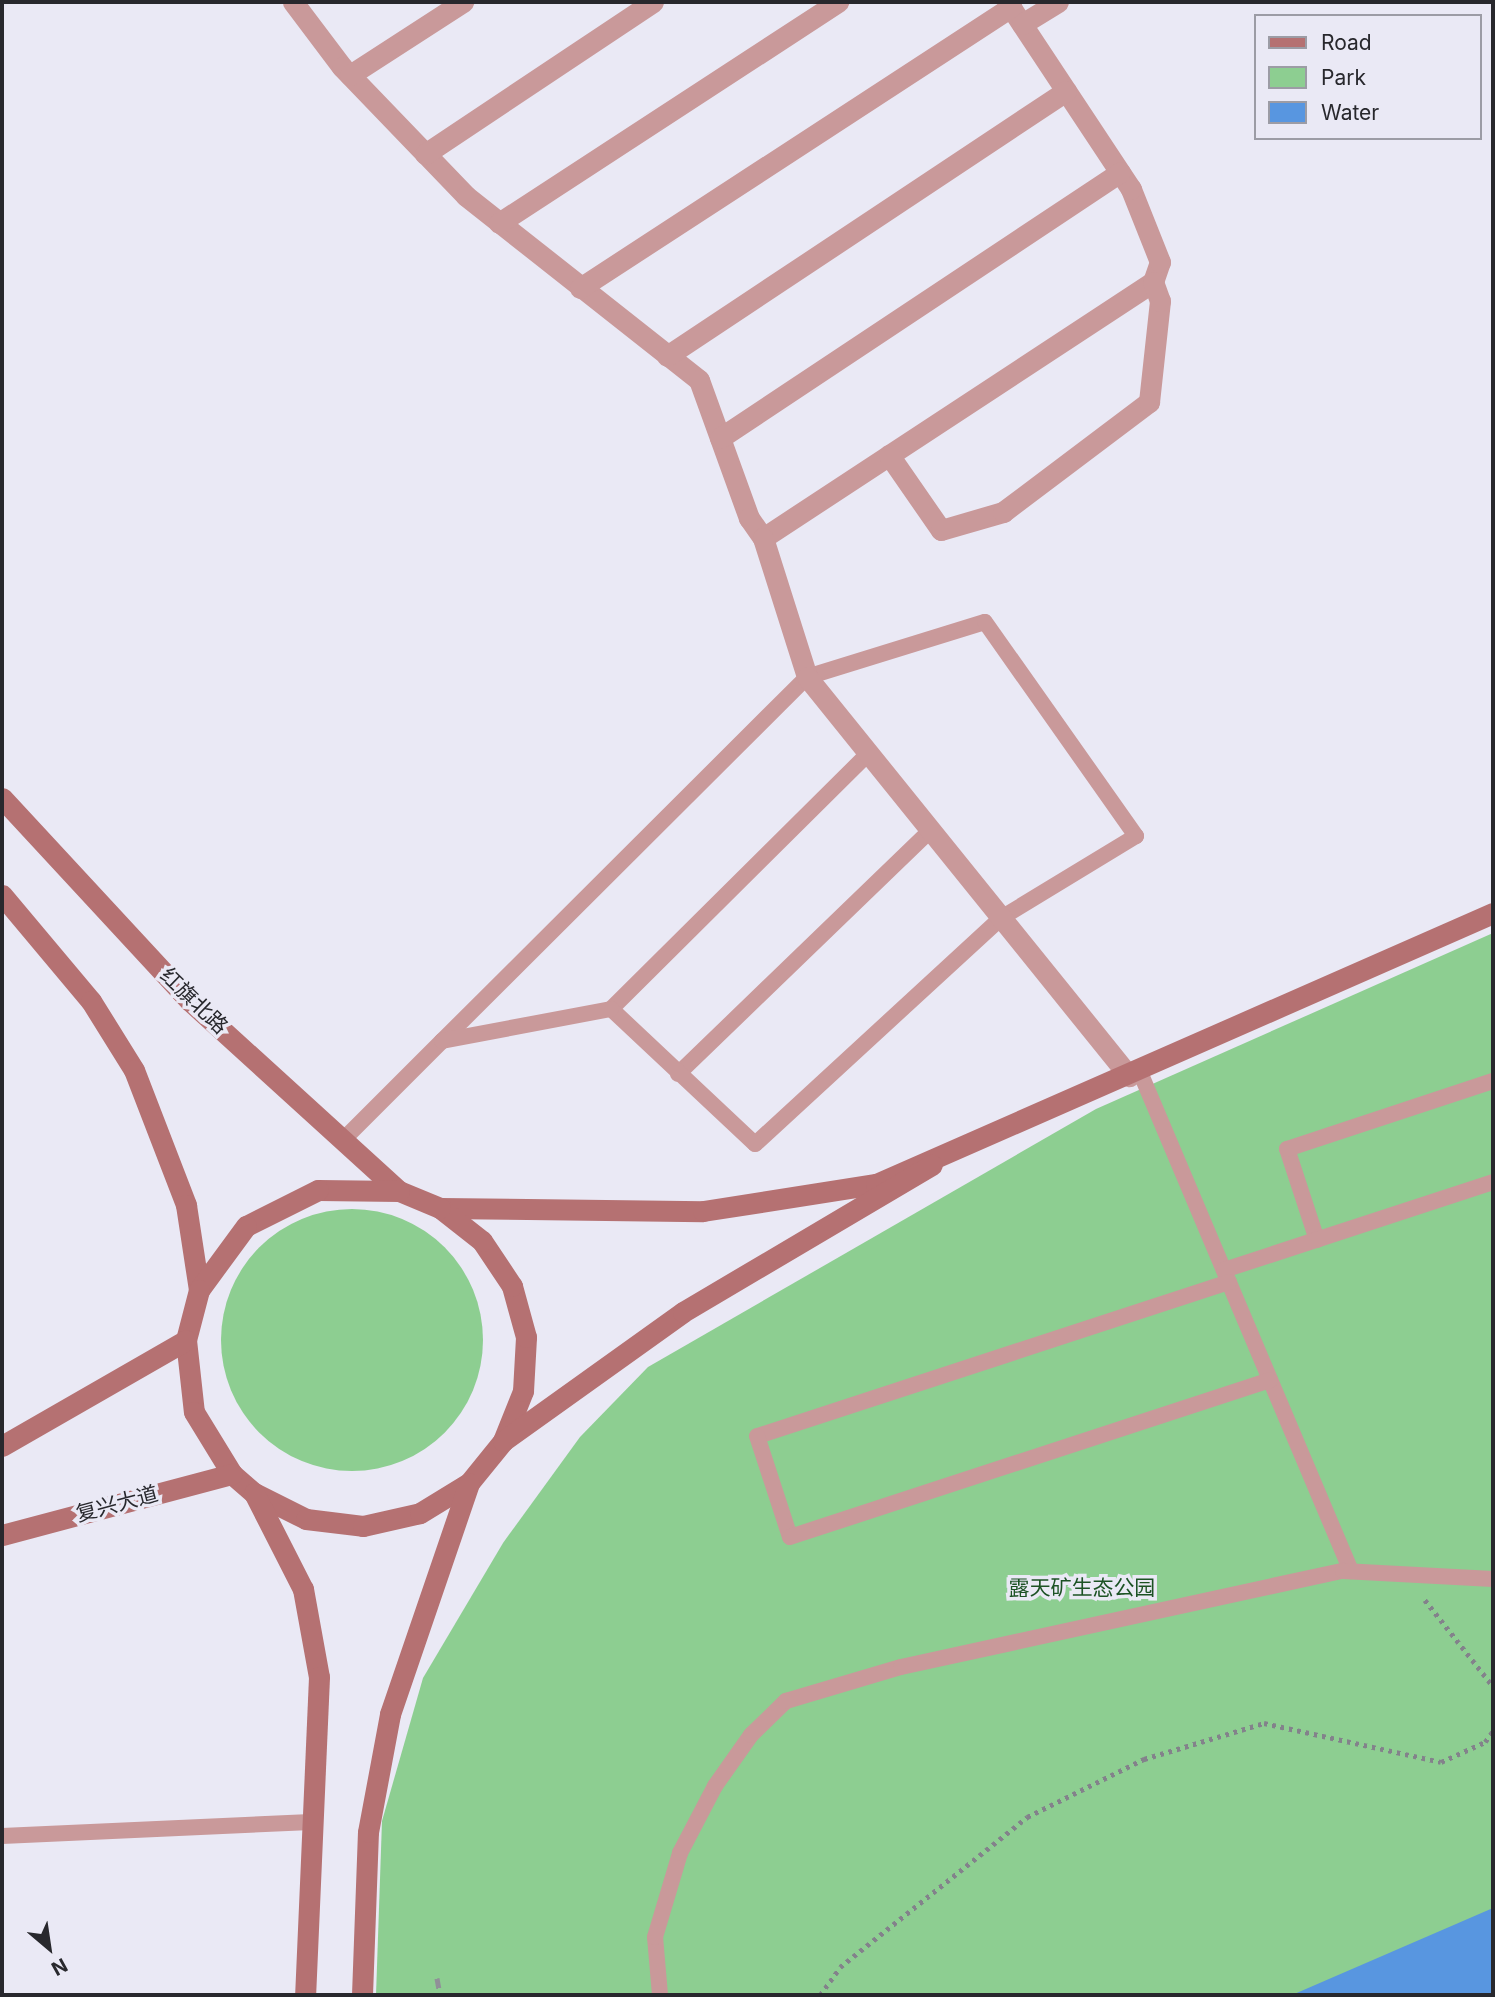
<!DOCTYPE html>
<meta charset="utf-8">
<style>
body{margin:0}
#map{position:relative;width:1495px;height:1997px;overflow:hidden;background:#eae9f5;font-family:Inter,"Noto Sans SC",sans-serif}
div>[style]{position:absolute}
.green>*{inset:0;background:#8dce91}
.round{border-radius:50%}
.water>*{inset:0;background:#5896e0}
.path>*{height:4.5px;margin-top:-2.25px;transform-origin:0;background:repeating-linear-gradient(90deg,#83828b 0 3.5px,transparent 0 8.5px)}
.lane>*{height:16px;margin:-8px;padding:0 8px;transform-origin:8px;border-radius:8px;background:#c9999a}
.street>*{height:21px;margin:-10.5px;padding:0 10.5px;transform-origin:10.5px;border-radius:10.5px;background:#c9999a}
.secondary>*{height:21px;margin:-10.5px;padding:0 10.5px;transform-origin:10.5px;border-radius:10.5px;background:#b57172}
.rail>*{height:5px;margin-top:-2.5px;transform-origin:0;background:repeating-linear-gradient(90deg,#909098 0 10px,transparent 0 15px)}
span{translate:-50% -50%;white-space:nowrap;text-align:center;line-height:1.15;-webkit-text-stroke:7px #eae9f5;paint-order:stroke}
.street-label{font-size:21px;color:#28282d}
.park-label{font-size:21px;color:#1c5224}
.frame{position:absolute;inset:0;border:4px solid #28282d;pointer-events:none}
.legend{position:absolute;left:1254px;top:14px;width:228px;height:126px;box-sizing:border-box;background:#eae9f5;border:2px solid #9c9ca5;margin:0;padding:9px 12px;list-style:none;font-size:21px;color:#28282d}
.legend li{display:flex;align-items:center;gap:14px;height:35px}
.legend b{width:35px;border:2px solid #9c9ca5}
.north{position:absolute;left:14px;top:1913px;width:70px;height:70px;-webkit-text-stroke:5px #eae9f5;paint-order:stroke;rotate:151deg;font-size:19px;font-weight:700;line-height:28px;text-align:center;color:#28282d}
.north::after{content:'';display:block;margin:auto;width:24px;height:32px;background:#28282d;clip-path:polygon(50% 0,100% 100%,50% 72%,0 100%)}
</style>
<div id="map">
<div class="green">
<div style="clip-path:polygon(1493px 933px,1493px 1995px,376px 1995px,382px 1821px,423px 1678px,503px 1543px,580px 1437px,648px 1367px,1096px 1109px)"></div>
<div class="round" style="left:221px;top:1209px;width:262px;height:262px"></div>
</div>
<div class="water">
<div style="clip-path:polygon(1493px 1908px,1493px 1995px,1292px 1995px)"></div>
</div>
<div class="path">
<div style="left:1425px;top:1600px;width:110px;rotate:51.7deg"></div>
<div style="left:820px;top:1995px;width:34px;rotate:-54deg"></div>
<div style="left:840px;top:1967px;width:240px;rotate:-38.7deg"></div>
<div style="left:1027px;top:1817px;width:131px;rotate:-26.4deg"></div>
<div style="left:1144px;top:1759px;width:125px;rotate:-16.7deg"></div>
<div style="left:1264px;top:1723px;width:181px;rotate:12.4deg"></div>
<div style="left:1441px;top:1762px;width:48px;rotate:-24.4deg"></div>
<div style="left:1485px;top:1742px;width:14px;rotate:-54deg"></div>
</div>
<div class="lane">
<div style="left:611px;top:1009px;width:363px;rotate:-44.8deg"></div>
<div style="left:1140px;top:1072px;width:542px;rotate:67.08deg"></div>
<div style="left:678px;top:1074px;width:351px;rotate:-44deg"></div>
<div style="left:343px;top:1140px;width:140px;rotate:-45deg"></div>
<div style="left:442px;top:1041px;width:515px;rotate:-44.92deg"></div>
<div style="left:807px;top:677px;width:186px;rotate:-17.2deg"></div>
<div style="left:985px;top:622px;width:262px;rotate:54.8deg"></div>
<div style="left:1136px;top:836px;width:158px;rotate:148.7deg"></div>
<div style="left:1001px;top:918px;width:334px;rotate:137.4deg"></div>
<div style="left:755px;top:1144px;width:197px;rotate:-136.8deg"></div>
<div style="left:611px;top:1009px;width:172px;rotate:169.3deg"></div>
<div style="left:1317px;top:1240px;width:96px;rotate:-108.2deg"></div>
<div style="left:1287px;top:1149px;width:217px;rotate:-18.3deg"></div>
<div style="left:1224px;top:1270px;width:283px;rotate:-18.1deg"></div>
<div style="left:1229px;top:1282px;width:496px;rotate:161.9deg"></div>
<div style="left:757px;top:1436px;width:106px;rotate:71.9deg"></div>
<div style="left:790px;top:1537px;width:505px;rotate:-18.11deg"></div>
<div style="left:2px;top:1836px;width:309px;rotate:-2.6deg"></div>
<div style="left:660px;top:1995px;width:58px;rotate:-94.9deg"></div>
<div style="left:655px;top:1937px;width:88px;rotate:-73.4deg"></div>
<div style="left:680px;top:1853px;width:76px;rotate:-62.4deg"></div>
<div style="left:715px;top:1786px;width:62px;rotate:-54.8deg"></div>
<div style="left:751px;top:1735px;width:49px;rotate:-44.2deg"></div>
<div style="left:786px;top:1701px;width:120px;rotate:-16.5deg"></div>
<div style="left:901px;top:1667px;width:452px;rotate:-12.3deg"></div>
<div style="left:1343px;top:1571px;width:150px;rotate:3.1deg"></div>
</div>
<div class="street">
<div style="left:293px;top:2px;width:81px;rotate:53deg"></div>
<div style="left:342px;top:67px;width:179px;rotate:46.1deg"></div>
<div style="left:466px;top:196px;width:297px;rotate:38.3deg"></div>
<div style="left:699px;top:380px;width:147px;rotate:70.1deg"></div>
<div style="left:749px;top:518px;width:24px;rotate:55deg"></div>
<div style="left:763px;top:538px;width:467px;rotate:-33.3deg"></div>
<div style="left:1153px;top:282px;width:21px;rotate:-71deg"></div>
<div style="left:1160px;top:262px;width:79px;rotate:-111.7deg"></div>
<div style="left:1131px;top:189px;width:224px;rotate:-123.5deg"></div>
<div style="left:1022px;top:24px;width:42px;rotate:-31.4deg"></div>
<div style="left:350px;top:75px;width:135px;rotate:-32.9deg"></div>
<div style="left:425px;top:154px;width:274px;rotate:-33.7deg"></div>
<div style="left:499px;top:223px;width:405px;rotate:-33.1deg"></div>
<div style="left:580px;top:288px;width:515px;rotate:-33.1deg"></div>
<div style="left:667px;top:356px;width:479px;rotate:-33.6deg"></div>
<div style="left:720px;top:438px;width:480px;rotate:-33.6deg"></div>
<div style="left:889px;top:455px;width:91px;rotate:55.3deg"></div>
<div style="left:941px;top:530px;width:65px;rotate:-16.2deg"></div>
<div style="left:1003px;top:512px;width:183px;rotate:-37deg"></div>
<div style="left:1149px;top:402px;width:102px;rotate:-83.8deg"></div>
<div style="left:1160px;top:301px;width:20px;rotate:-110deg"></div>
<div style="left:763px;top:538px;width:146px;rotate:72.4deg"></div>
<div style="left:807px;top:677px;width:513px;rotate:51.1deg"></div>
</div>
<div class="secondary">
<div style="left:2px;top:798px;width:277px;rotate:47.2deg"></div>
<div style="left:190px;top:1001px;width:282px;rotate:42.3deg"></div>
<div style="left:2px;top:895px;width:138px;rotate:50deg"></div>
<div style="left:91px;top:1001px;width:81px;rotate:58.1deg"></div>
<div style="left:134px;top:1070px;width:145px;rotate:68.9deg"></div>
<div style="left:186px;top:1205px;width:86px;rotate:81.3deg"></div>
<div style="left:440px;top:1208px;width:263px;rotate:0.7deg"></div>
<div style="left:703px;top:1211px;width:175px;rotate:-8.9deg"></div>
<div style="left:876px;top:1184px;width:674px;rotate:-23.71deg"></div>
<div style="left:503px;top:1441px;width:54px;rotate:-68.2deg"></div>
<div style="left:523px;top:1391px;width:54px;rotate:-86.8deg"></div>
<div style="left:526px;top:1337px;width:53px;rotate:-105.4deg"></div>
<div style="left:512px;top:1286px;width:54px;rotate:-123.7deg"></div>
<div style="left:482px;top:1241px;width:53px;rotate:-141.8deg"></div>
<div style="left:440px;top:1208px;width:44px;rotate:-157.5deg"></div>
<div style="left:399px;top:1191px;width:81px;rotate:-179.3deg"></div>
<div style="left:318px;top:1190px;width:80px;rotate:153.4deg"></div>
<div style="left:246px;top:1226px;width:79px;rotate:126.3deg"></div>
<div style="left:199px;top:1290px;width:52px;rotate:104.6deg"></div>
<div style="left:186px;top:1340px;width:72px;rotate:83.7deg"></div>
<div style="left:194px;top:1412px;width:73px;rotate:58.5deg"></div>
<div style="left:232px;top:1474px;width:29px;rotate:41deg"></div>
<div style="left:254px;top:1493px;width:58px;rotate:26.6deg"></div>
<div style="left:306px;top:1519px;width:57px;rotate:7deg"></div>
<div style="left:363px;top:1526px;width:58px;rotate:-12.8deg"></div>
<div style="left:420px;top:1513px;width:57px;rotate:-31.5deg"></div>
<div style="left:469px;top:1483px;width:54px;rotate:-51deg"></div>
<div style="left:503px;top:1441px;width:221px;rotate:-35.6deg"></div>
<div style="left:683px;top:1312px;width:289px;rotate:-30.6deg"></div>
<div style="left:2px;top:1446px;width:212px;rotate:-29.9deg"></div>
<div style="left:254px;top:1493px;width:108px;rotate:63deg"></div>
<div style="left:303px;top:1589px;width:89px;rotate:79.7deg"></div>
<div style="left:319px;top:1677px;width:318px;rotate:92.5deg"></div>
<div style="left:2px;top:1535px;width:238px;rotate:-14.9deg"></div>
<div style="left:362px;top:1995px;width:163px;rotate:-87.9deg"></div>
<div style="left:368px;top:1832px;width:120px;rotate:-79.4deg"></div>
<div style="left:390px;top:1714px;width:244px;rotate:-71.1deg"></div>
</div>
<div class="rail">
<div style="left:437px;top:1978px;width:17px;rotate:80deg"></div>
</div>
<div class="street-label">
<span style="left:194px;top:1001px;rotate:44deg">红旗北路</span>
<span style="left:117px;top:1504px;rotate:-15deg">复兴大道</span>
</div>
<div class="park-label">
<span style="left:1082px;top:1588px">露天矿生态公园</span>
</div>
<div class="frame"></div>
<ul class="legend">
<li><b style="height:9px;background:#b57172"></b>Road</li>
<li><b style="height:19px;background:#8dce91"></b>Park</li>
<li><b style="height:19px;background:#5896e0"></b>Water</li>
</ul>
<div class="north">N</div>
</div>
